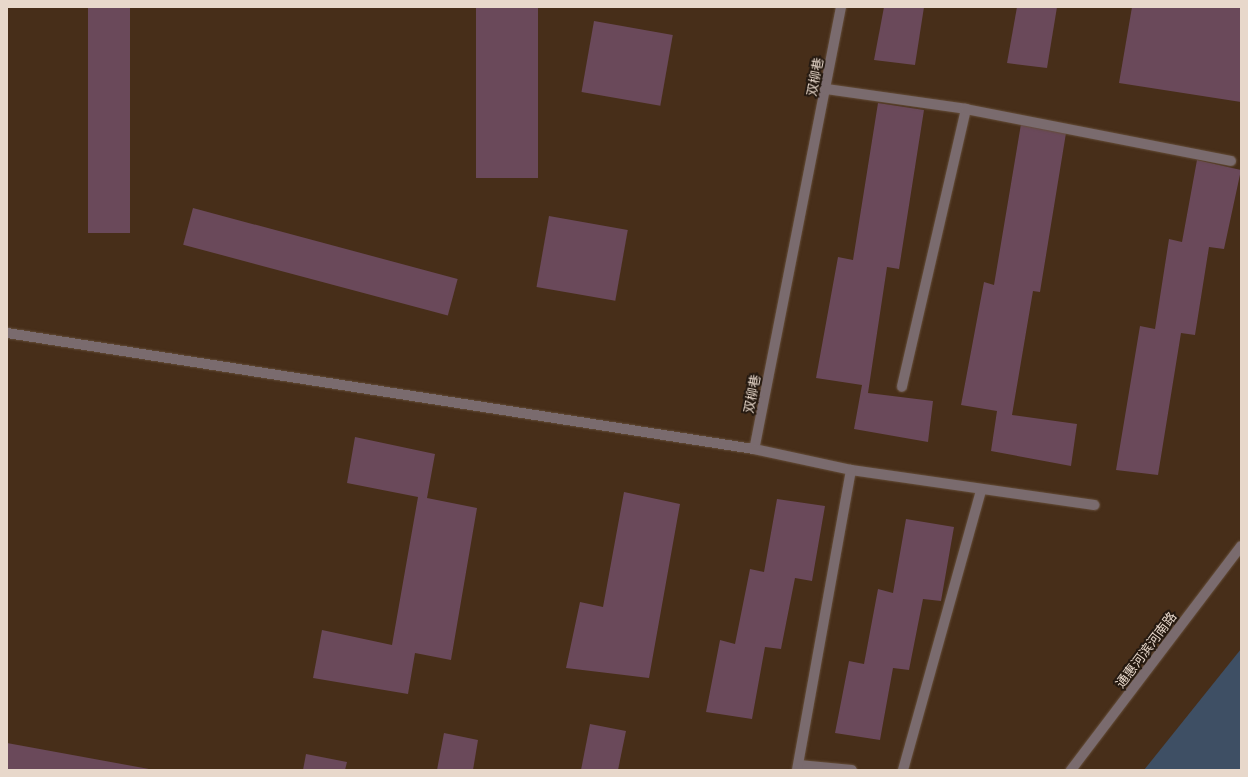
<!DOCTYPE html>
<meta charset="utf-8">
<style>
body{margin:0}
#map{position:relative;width:1248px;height:777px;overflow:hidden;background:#472e19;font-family:"Playfair Display","Noto Sans SC",serif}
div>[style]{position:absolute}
.water>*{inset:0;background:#3e4f64}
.building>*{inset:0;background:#6a495a;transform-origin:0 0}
.roads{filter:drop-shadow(0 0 1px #644d39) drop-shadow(0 0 1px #644d39)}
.minor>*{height:10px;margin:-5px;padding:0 5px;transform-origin:5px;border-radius:5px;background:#7a6b6e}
span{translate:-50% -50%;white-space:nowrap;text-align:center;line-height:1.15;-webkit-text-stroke:4px #251910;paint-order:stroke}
.street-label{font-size:13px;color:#e8d8cb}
.frame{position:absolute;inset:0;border:8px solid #e8d8cb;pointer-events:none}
</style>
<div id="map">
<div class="water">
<div style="clip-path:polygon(1241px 649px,1241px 770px,1144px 770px)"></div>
</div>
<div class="building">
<div style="left:88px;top:7px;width:42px;height:226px"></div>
<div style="left:476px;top:7px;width:62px;height:171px"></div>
<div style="clip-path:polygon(884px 7px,924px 7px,915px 65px,874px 60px)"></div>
<div style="clip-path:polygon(1017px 7px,1057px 7px,1047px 68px,1007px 63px)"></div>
<div style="clip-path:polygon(1132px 7px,1241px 7px,1241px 102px,1119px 83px)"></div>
<div style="left:594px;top:21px;width:80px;height:72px;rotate:10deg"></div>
<div style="clip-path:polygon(878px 103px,924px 110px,899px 269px,887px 267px,868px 393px,933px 401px,928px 442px,854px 429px,862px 385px,816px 378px,838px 257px,853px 260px)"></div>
<div style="clip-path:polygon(1021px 124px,1066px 133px,1040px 292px,1033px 291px,1012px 415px,1077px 424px,1071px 466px,991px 451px,997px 411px,961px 405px,984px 282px,994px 285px)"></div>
<div style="clip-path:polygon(1197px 160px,1241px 170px,1224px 249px,1209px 247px,1195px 335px,1181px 333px,1158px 475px,1116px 470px,1140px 326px,1155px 329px,1169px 239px,1182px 242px)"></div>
<div style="left:193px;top:208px;width:274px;height:38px;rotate:15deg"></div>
<div style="left:549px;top:216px;width:80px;height:72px;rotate:10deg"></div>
<div style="clip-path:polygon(355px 437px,435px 454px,427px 498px,477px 508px,451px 660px,415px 653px,408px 694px,313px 678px,322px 630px,392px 645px,418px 497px,347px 483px)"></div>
<div style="clip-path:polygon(624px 492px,680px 504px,649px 678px,566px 668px,580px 602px,603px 607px)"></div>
<div style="clip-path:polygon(777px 499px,825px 506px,812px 581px,795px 578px,781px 649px,765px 647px,752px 719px,706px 712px,720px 640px,735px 644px,750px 569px,764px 572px)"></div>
<div style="clip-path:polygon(906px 519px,954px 527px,941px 601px,923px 599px,909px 670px,893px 668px,880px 740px,835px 733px,849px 661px,864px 664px,878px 589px,893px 593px)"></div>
<div style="clip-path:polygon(590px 724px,626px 731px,618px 770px,581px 770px)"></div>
<div style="clip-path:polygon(444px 733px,478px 740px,473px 770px,437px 770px)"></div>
<div style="clip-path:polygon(7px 743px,149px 769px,149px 770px,7px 770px)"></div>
<div style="clip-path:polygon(306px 754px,347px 762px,345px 770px,303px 770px)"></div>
</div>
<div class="roads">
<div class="minor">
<div style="left:841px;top:7px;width:450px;rotate:101.1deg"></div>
<div style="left:754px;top:449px;width:99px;rotate:12.2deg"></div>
<div style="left:851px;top:470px;width:246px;rotate:8.2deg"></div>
<div style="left:826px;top:89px;width:141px;rotate:8.1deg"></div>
<div style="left:966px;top:109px;width:285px;rotate:103deg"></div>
<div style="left:966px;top:109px;width:270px;rotate:11.1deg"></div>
<div style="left:7px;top:333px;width:756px;rotate:8.83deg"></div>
<div style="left:799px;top:765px;width:53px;rotate:5.4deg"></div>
<div style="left:797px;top:770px;width:305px;rotate:-79.8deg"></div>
<div style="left:903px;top:770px;width:290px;rotate:-74.4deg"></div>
<div style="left:1071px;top:770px;width:281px;rotate:-52.8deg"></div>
</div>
</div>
<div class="street-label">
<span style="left:815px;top:77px;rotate:-79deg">双柳巷</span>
<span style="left:752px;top:394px;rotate:-79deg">双柳巷</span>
<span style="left:1146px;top:650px;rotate:-53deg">通惠河滨河南路</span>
</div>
<div class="frame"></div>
</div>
